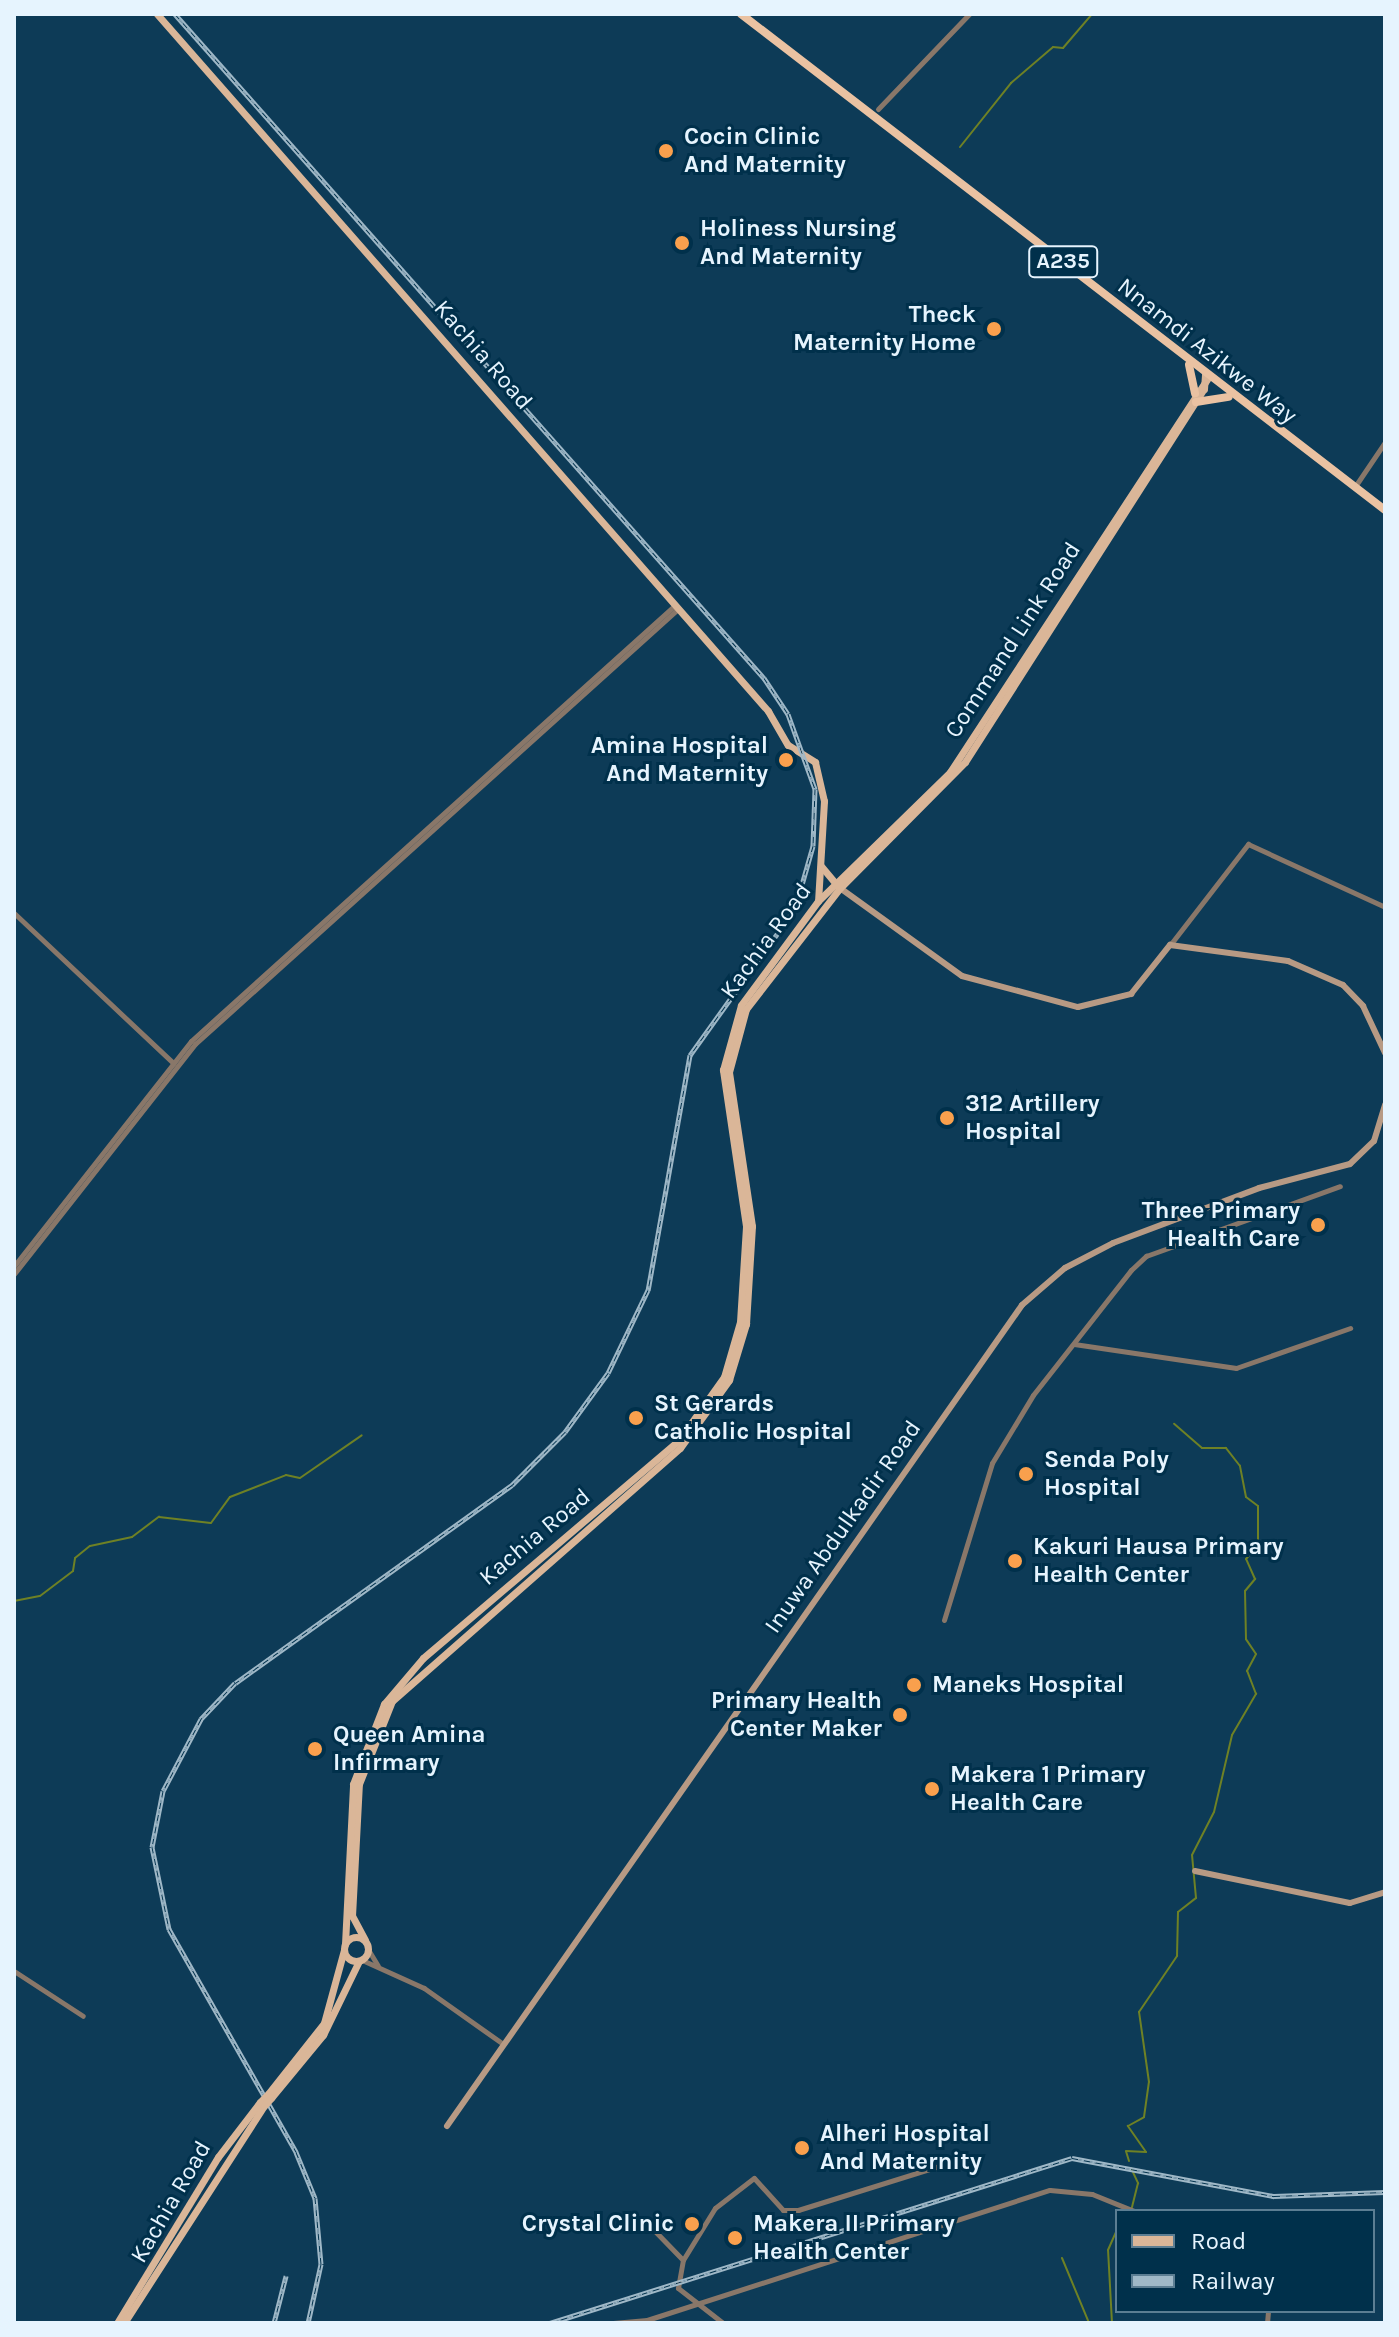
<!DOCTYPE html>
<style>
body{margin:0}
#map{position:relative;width:1399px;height:2337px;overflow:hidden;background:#0d3b57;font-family:Karla,sans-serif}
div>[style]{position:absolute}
.stream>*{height:2px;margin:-1px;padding:0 1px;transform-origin:1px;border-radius:1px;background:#6e8125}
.tertiary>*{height:5px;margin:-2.5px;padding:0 2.5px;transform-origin:2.5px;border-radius:2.5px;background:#897769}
.secondary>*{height:6px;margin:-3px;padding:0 3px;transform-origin:3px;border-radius:3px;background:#b79a84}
.primary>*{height:7px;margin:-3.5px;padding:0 3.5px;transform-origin:3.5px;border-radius:3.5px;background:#dab698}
.primary>.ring{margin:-3.5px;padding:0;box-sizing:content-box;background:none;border:7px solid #dab698;border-radius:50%}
.trunk>*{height:8px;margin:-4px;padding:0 4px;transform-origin:4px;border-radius:4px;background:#eac2a2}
.rail>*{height:5px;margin-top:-2.5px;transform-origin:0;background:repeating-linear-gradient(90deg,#00304b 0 6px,#9fb8c7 0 12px);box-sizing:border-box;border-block:2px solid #9fb8c7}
.primary-bridge>*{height:7px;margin:-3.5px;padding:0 3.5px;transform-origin:3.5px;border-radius:3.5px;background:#dab698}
.dots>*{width:22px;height:22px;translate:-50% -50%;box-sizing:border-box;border:4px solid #00304b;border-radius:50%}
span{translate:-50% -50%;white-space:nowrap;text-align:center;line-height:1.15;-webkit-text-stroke:6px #00304b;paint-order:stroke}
.shield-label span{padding:2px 6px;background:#00304b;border:2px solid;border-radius:6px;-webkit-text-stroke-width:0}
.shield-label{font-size:22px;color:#e6f4fe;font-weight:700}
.poi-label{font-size:24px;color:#e6f4fe;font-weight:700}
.left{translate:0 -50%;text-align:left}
.right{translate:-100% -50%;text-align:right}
.street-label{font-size:24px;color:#e6f4fe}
.frame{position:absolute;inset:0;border:16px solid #e6f4fe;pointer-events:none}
.legend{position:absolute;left:1115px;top:2209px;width:260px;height:104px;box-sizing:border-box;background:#00304b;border:2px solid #5c7e93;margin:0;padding:10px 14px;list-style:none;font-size:24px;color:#e6f4fe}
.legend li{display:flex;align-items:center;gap:16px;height:40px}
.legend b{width:40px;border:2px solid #5c7e93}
</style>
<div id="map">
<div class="stream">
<div style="left:960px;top:147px;width:82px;rotate:-51.4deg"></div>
<div style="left:1011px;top:83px;width:55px;rotate:-40.6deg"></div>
<div style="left:1053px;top:47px;width:10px;rotate:6deg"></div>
<div style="left:1063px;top:48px;width:45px;rotate:-49.5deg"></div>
<div style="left:14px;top:1601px;width:26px;rotate:-11deg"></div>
<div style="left:40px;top:1596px;width:41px;rotate:-37.1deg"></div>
<div style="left:73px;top:1571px;width:13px;rotate:-81deg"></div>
<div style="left:75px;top:1558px;width:19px;rotate:-39deg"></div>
<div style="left:90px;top:1546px;width:43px;rotate:-12.1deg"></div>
<div style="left:132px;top:1537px;width:34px;rotate:-37deg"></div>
<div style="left:159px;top:1517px;width:52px;rotate:6.6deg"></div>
<div style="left:211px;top:1523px;width:32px;rotate:-54deg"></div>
<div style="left:230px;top:1497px;width:60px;rotate:-21.4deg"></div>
<div style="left:286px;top:1475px;width:14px;rotate:12deg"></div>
<div style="left:300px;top:1478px;width:75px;rotate:-34.7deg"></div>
<div style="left:1129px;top:2161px;width:10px;rotate:-107deg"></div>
<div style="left:1126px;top:2151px;width:20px;rotate:3deg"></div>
<div style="left:1146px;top:2152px;width:32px;rotate:-125deg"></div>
<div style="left:1128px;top:2126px;width:18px;rotate:-29deg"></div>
<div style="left:1144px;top:2117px;width:35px;rotate:-82deg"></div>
<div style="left:1149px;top:2082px;width:71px;rotate:-98.1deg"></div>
<div style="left:1139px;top:2012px;width:68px;rotate:-55.8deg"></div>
<div style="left:1177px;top:1956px;width:44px;rotate:-88.7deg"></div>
<div style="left:1178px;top:1912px;width:23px;rotate:-38deg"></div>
<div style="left:1196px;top:1898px;width:43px;rotate:-95.3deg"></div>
<div style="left:1192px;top:1855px;width:48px;rotate:-62.9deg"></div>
<div style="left:1214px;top:1812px;width:79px;rotate:-76.8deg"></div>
<div style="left:1232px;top:1735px;width:48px;rotate:-59.7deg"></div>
<div style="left:1256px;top:1694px;width:25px;rotate:-111deg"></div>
<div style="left:1247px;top:1671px;width:19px;rotate:-62deg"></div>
<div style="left:1256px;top:1654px;width:18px;rotate:-124deg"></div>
<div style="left:1246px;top:1639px;width:48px;rotate:-91.2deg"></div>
<div style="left:1245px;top:1591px;width:16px;rotate:-50deg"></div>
<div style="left:1255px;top:1579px;width:22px;rotate:-114deg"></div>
<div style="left:1246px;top:1559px;width:18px;rotate:-49deg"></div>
<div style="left:1258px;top:1545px;width:39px;rotate:-90deg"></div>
<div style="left:1258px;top:1506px;width:15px;rotate:-143deg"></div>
<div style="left:1246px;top:1497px;width:32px;rotate:-101deg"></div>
<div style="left:1240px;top:1466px;width:23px;rotate:-128deg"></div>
<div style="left:1226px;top:1448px;width:24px;rotate:180deg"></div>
<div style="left:1202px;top:1448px;width:37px;rotate:-139deg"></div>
<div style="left:1131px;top:2168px;width:17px;rotate:65deg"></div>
<div style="left:1138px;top:2183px;width:25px;rotate:104deg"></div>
<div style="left:1062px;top:2258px;width:70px;rotate:67.4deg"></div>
<div style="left:1112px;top:2323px;width:73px;rotate:-93.1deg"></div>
<div style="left:1108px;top:2250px;width:22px;rotate:-66deg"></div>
</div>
<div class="tertiary">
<div style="left:878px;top:109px;width:132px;rotate:-46.2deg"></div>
<div style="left:1356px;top:485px;width:52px;rotate:-56deg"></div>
<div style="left:14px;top:913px;width:219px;rotate:43.3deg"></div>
<div style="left:1170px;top:945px;width:128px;rotate:-52.3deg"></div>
<div style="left:1248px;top:844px;width:151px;rotate:24.7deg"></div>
<div style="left:14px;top:1266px;width:286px;rotate:-51.8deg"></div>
<div style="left:191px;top:1041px;width:651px;rotate:-42.01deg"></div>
<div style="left:14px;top:1274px;width:293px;rotate:-51.8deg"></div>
<div style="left:195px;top:1044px;width:650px;rotate:-42.01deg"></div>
<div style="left:1074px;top:1344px;width:164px;rotate:8.4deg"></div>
<div style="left:1236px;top:1368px;width:121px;rotate:-19.3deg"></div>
<div style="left:944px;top:1620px;width:164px;rotate:-73deg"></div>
<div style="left:992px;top:1463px;width:79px;rotate:-58.9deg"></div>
<div style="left:1033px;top:1395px;width:159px;rotate:-51.9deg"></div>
<div style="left:1131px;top:1270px;width:21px;rotate:-43deg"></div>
<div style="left:1146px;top:1256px;width:206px;rotate:-19.8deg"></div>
<div style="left:369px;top:1951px;width:17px;rotate:59deg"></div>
<div style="left:362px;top:1960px;width:68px;rotate:24.3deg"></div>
<div style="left:424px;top:1988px;width:97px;rotate:35.3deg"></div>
<div style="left:14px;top:1971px;width:82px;rotate:33.1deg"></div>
<div style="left:650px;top:2226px;width:47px;rotate:45.9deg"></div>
<div style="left:613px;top:2323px;width:34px;rotate:-5deg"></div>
<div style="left:647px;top:2320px;width:423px;rotate:-17.9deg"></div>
<div style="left:1050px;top:2190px;width:42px;rotate:5.4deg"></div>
<div style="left:1092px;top:2194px;width:45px;rotate:22deg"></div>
<div style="left:723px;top:2323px;width:57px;rotate:-142.1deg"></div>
<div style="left:678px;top:2288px;width:28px;rotate:-80deg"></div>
<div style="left:683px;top:2260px;width:61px;rotate:-58.4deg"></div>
<div style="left:715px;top:2208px;width:49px;rotate:-37.6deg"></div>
<div style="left:754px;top:2178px;width:43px;rotate:47.8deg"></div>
<div style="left:783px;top:2210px;width:15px"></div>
<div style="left:798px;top:2210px;width:181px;rotate:-17.3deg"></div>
<div style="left:1267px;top:2323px;width:12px;rotate:-85deg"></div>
</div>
<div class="secondary">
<div style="left:840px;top:888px;width:150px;rotate:35.8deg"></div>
<div style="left:962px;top:976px;width:120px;rotate:15deg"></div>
<div style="left:1078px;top:1007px;width:55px;rotate:-13.8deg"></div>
<div style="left:1131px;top:994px;width:63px;rotate:-51.5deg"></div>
<div style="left:1170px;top:945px;width:119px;rotate:7.7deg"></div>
<div style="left:1288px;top:961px;width:60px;rotate:23.6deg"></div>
<div style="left:1343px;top:985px;width:29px;rotate:46deg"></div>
<div style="left:1363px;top:1006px;width:52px;rotate:64.9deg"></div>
<div style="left:1195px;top:1871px;width:158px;rotate:11.7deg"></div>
<div style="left:1350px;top:1903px;width:37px;rotate:-17deg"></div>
<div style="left:447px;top:2126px;width:1002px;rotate:-54.99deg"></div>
<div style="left:1022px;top:1305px;width:57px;rotate:-40.7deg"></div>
<div style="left:1065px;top:1268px;width:54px;rotate:-27.5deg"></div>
<div style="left:1113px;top:1243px;width:156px;rotate:-20.6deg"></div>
<div style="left:1259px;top:1188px;width:94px;rotate:-14.8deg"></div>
<div style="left:1350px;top:1164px;width:33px;rotate:-44deg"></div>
<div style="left:1374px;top:1141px;width:38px;rotate:-73deg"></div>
</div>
<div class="primary">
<div style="left:157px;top:14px;width:927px;rotate:48.76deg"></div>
<div style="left:768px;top:711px;width:39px;rotate:60deg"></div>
<div style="left:788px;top:745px;width:32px;rotate:32deg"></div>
<div style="left:815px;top:762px;width:40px;rotate:77deg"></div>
<div style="left:824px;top:801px;width:100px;rotate:93.4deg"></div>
<div style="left:821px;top:866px;width:26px;rotate:50deg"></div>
<div class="ring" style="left:344px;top:1937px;width:17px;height:17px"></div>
<div style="left:365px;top:1940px;width:27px;rotate:-118deg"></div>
<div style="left:352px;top:1916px;width:132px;rotate:-87deg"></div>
<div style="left:359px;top:1784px;width:89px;rotate:-68.3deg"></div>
<div style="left:392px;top:1701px;width:383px;rotate:-41.3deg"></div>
<div style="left:680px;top:1448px;width:84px;rotate:-54.2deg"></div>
<div style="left:729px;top:1380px;width:59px;rotate:-73.1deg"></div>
<div style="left:746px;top:1324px;width:98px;rotate:-86.5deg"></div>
<div style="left:752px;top:1226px;width:156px;rotate:-98.5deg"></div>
<div style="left:729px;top:1072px;width:65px;rotate:-74.9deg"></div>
<div style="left:746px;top:1009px;width:153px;rotate:-52.2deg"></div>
<div style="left:840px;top:888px;width:177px;rotate:-45.2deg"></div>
<div style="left:965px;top:762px;width:443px;rotate:-57.4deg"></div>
<div style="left:1204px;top:389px;width:16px;rotate:-86deg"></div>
<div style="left:345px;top:1944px;width:160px;rotate:-87.1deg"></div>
<div style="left:353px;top:1784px;width:86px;rotate:-68.8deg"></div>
<div style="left:384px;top:1704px;width:60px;rotate:-49.7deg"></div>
<div style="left:423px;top:1658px;width:336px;rotate:-40.4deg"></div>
<div style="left:679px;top:1440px;width:77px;rotate:-54.5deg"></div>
<div style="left:724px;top:1377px;width:57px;rotate:-73.8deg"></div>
<div style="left:740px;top:1322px;width:96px;rotate:-86.4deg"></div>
<div style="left:746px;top:1226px;width:158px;rotate:-98.4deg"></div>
<div style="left:723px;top:1070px;width:67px;rotate:-74.5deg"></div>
<div style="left:741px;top:1005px;width:129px;rotate:-53.5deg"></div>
<div style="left:818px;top:901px;width:185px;rotate:-44.3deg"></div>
<div style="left:950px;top:772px;width:470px;rotate:-56.8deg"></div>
<div style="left:268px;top:2094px;width:90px;rotate:-51.7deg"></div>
<div style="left:324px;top:2023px;width:76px;rotate:-74.7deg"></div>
<div style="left:271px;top:2098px;width:82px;rotate:-50.5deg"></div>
<div style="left:323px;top:2035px;width:82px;rotate:-64.1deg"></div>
<div style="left:117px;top:2323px;width:194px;rotate:-58.7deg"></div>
<div style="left:218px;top:2157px;width:69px;rotate:-52.6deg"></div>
<div style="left:124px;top:2323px;width:258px;rotate:-57.2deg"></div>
</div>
<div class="trunk">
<div style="left:741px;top:14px;width:813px;rotate:37.6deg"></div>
<div style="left:1189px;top:365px;width:29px;rotate:78deg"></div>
<div style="left:1196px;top:402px;width:33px;rotate:-9deg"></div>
</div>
<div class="rail">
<div style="left:175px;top:14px;width:888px;rotate:48.43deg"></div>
<div style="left:764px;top:678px;width:43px;rotate:56.3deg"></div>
<div style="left:788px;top:714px;width:80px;rotate:70.2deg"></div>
<div style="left:815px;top:789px;width:57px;rotate:92deg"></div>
<div style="left:813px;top:846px;width:66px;rotate:105.9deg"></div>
<div style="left:795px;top:909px;width:180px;rotate:125.7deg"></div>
<div style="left:690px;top:1055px;width:239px;rotate:100.1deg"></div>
<div style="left:648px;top:1290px;width:92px;rotate:115.7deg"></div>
<div style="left:608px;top:1373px;width:73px;rotate:126.1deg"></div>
<div style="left:565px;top:1432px;width:75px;rotate:135deg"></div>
<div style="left:512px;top:1485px;width:340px;rotate:144.4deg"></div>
<div style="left:235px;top:1683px;width:50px;rotate:133.4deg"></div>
<div style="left:201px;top:1719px;width:81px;rotate:117.8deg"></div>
<div style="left:163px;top:1791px;width:57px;rotate:101.1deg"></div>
<div style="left:152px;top:1847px;width:84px;rotate:78.3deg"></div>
<div style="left:169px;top:1929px;width:257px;rotate:60.3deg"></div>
<div style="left:296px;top:2152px;width:50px;rotate:67.6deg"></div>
<div style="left:315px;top:2198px;width:66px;rotate:84.8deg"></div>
<div style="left:321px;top:2264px;width:60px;rotate:102.4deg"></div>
<div style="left:274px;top:2323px;width:49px;rotate:-75.7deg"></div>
<div style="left:550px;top:2323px;width:547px;rotate:-17.54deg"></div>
<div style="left:1072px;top:2158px;width:206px;rotate:10.7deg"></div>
<div style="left:1274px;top:2196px;width:111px;rotate:-2.1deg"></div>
</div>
<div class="primary-bridge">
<div style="left:260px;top:2102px;width:11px;rotate:-45deg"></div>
<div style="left:264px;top:2106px;width:11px;rotate:-49deg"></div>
</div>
<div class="dots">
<div style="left:666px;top:151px;background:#f9a04d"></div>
<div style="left:682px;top:243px;background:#f9a04d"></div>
<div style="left:994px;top:329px;background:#f9a04d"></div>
<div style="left:786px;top:760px;background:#f9a04d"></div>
<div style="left:947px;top:1118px;background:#f9a04d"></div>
<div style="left:1318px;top:1225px;background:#f9a04d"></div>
<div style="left:636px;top:1418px;background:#f9a04d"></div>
<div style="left:1026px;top:1474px;background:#f9a04d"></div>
<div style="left:1015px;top:1561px;background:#f9a04d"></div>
<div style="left:914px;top:1685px;background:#f9a04d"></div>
<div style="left:900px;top:1715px;background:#f9a04d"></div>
<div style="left:315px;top:1749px;background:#f9a04d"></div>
<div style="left:932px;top:1789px;background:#f9a04d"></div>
<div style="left:802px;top:2148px;background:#f9a04d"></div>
<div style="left:692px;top:2224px;background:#f9a04d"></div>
<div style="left:735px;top:2238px;background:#f9a04d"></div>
</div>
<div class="shield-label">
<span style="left:1063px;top:262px">A235</span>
</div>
<div class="poi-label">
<span class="left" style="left:684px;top:151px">Cocin Clinic<br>And Maternity</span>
<span class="left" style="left:700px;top:243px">Holiness Nursing<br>And Maternity</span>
<span class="right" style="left:976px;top:329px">Theck<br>Maternity Home</span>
<span class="right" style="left:768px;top:760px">Amina Hospital<br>And Maternity</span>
<span class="left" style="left:965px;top:1118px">312 Artillery<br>Hospital</span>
<span class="right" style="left:1300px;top:1225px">Three Primary<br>Health Care</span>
<span class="left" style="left:654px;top:1418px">St Gerards<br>Catholic Hospital</span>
<span class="left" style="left:1044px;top:1474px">Senda Poly<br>Hospital</span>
<span class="left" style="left:1033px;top:1561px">Kakuri Hausa Primary<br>Health Center</span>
<span class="left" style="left:932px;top:1685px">Maneks Hospital</span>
<span class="right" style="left:882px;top:1715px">Primary Health<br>Center Maker</span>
<span class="left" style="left:333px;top:1749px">Queen Amina<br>Infirmary</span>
<span class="left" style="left:950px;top:1789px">Makera 1 Primary<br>Health Care</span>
<span class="left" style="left:820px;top:2148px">Alheri Hospital<br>And Maternity</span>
<span class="right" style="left:674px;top:2224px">Crystal Clinic</span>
<span class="left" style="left:753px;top:2238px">Makera II Primary<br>Health Center</span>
</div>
<div class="street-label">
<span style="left:1207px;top:351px;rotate:38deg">Nnamdi Azikwe Way</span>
<span style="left:483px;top:355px;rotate:49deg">Kachia Road</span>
<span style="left:1013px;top:640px;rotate:-57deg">Command Link Road</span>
<span style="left:766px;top:941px;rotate:-54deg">Kachia Road</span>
<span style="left:843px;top:1527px;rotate:-55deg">Inuwa Abdulkadir Road</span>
<span style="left:535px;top:1537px;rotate:-40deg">Kachia Road</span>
<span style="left:171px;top:2202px;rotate:-60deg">Kachia Road</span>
</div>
<div class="frame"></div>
<ul class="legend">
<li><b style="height:10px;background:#dab698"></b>Road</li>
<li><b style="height:10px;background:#9fb8c7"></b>Railway</li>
</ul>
</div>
